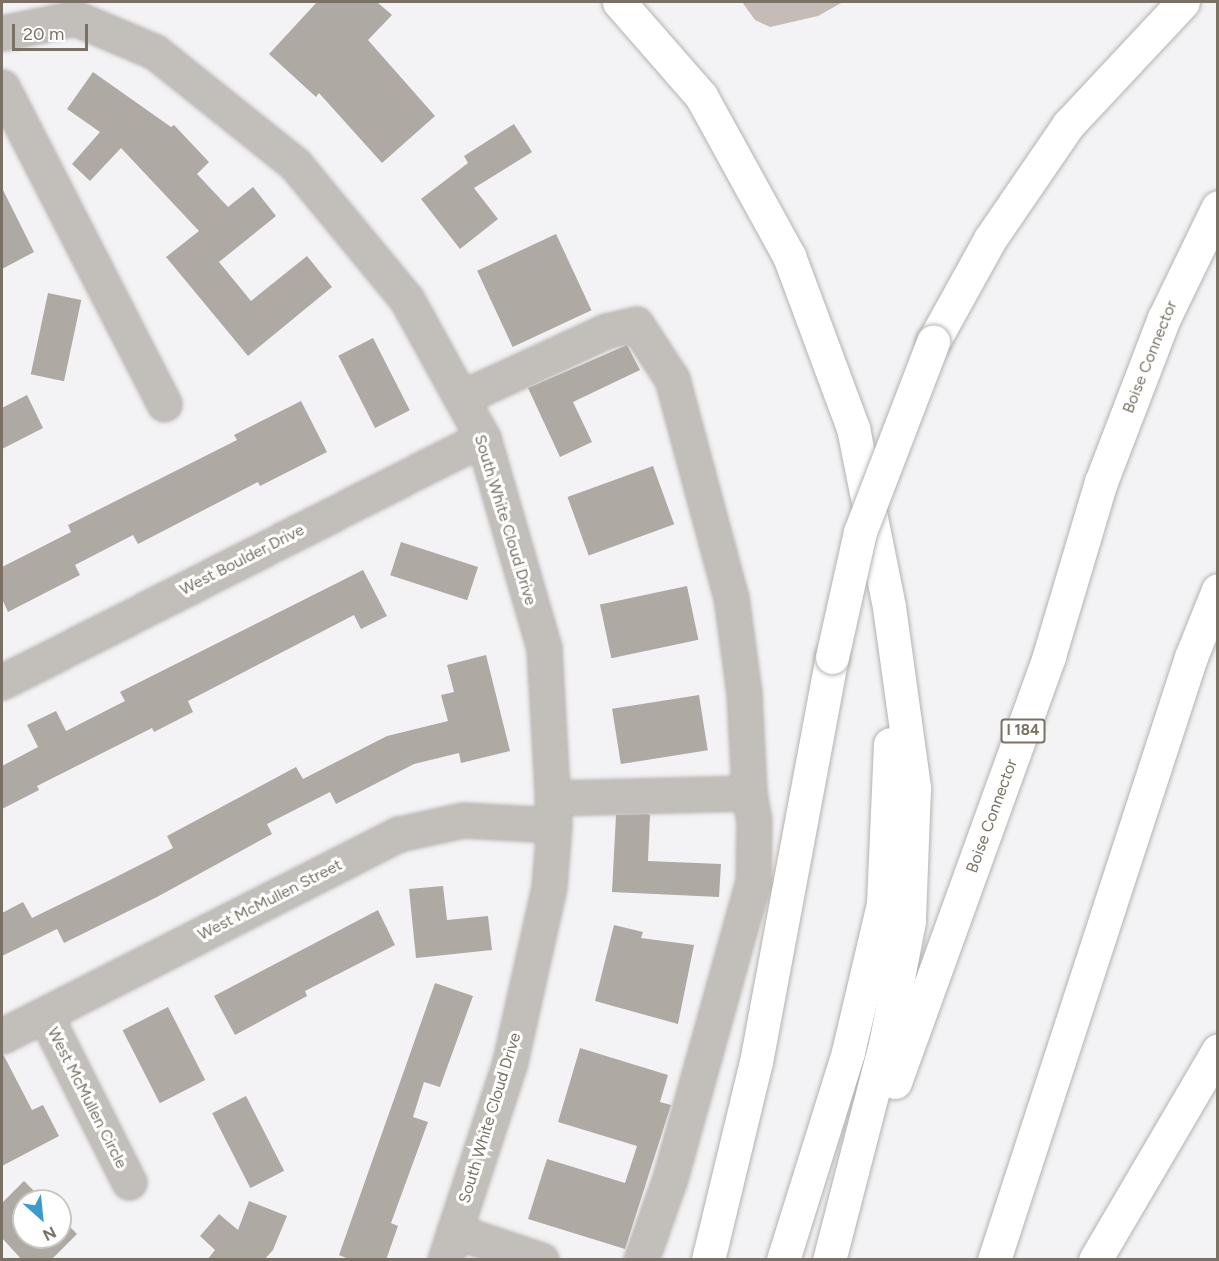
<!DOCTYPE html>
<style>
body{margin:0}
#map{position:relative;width:1219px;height:1261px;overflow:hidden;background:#f3f3f6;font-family:Figtree,sans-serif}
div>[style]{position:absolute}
.water>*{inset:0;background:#c5bcb7}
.building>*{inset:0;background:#afa9a3;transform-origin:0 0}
.roads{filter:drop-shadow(0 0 2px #b5b2af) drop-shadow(0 0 2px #b5b2af)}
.minor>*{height:33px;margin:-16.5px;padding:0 16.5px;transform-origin:16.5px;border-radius:16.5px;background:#c2bfbb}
.highway>*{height:33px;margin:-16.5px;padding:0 16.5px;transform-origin:16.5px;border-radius:16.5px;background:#fff}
.bridges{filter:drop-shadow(0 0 2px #b5b2af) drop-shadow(0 0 2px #b5b2af)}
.highway-bridge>*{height:33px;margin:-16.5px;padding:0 16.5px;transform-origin:16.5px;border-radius:16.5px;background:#fff}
span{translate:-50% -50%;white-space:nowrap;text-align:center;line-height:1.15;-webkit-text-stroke:6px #fff;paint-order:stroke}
.shield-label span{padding:2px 4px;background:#fff;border:2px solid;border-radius:4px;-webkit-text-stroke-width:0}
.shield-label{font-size:15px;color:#7a7165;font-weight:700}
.street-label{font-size:16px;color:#7a7165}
.frame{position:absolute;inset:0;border:3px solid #7a7165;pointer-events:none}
.north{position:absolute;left:12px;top:1189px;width:60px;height:60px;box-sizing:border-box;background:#fff;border:2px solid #cac6c1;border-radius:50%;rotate:153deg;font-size:16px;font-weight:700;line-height:24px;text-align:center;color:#7a7165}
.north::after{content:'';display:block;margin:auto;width:21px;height:27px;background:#3c9bcd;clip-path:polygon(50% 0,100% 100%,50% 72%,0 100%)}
.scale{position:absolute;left:12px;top:24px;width:76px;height:27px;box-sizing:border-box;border:3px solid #7a7165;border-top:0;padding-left:8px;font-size:18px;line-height:21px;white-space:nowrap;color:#7a7165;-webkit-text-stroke:4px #fff;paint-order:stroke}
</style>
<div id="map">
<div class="water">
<div style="clip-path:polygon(742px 2px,843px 2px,818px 16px,770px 27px,755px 20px)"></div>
</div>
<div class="building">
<div style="clip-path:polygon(317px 2px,377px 2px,392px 15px,368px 40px,435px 116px,382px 163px,319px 93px,316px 97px,269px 54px)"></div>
<div style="clip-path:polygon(93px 72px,171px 127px,174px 125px,209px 162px,197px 174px,228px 207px,253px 187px,276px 216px,219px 262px,251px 301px,307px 256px,332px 287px,248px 356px,166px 257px,199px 231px,121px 148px,90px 181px,72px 164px,100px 132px,67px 109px)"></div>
<div style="clip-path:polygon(514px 124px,532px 152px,474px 188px,498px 219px,460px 249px,421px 199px,468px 163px,464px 156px)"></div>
<div style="clip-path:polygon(2px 188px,34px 252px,2px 269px)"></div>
<div style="left:556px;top:234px;width:84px;height:87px;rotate:65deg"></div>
<div style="left:48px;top:293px;width:34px;height:83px;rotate:12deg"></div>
<div style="left:373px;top:338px;width:81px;height:39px;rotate:63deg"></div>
<div style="clip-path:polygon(627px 345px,640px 370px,573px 402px,592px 442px,560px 457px,528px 388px)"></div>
<div style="clip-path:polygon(27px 395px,43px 428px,2px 449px,2px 408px)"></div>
<div style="clip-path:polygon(301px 401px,327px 452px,260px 486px,258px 482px,138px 544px,133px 535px,75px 565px,80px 575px,8px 612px,2px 599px,2px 567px,71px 532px,68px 525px,237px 440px,234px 435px)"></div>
<div style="left:653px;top:466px;width:62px;height:91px;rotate:70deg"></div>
<div style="left:401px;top:542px;width:81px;height:35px;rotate:18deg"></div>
<div style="clip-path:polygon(363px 570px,387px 616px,361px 629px,354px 615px,188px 701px,193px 712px,154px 732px,152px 728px,37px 786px,39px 790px,2px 809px,2px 766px,38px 747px,27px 725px,56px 711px,66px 731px,125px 701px,120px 692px)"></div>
<div style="left:687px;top:586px;width:55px;height:89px;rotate:78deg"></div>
<div style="clip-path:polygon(486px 655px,510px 751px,461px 763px,459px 753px,414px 764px,336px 804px,330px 792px,267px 824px,272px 834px,157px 897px,64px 943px,57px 929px,2px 956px,2px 913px,23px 902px,32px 918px,112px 879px,173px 848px,167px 836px,296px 767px,303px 779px,387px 736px,448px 721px,441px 695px,454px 692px,447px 665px)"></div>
<div style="left:699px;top:695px;width:56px;height:88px;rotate:81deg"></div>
<div style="clip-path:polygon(647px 814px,650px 815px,648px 861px,721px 864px,719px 897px,612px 892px,616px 815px)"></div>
<div style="clip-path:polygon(443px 886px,447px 920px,488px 916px,492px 950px,416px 958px,409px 889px)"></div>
<div style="clip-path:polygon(378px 910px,395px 945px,305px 991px,307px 996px,235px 1035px,214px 996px)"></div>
<div style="clip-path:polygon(614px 925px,643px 932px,641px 938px,694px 945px,678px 1024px,595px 1001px)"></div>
<div style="clip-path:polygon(435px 983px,473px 996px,440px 1087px,424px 1082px,413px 1117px,428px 1122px,391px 1223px,398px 1226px,386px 1260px,351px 1260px,339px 1255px)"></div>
<div style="left:168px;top:1007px;width:82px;height:51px;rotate:63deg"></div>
<div style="clip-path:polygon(580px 1048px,668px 1075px,660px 1102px,671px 1105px,625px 1249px,528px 1219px,547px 1159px,625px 1183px,637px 1146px,558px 1122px)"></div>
<div style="clip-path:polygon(3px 1054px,32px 1110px,43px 1105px,59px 1136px,2px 1166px)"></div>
<div style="left:246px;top:1096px;width:84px;height:38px;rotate:63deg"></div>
<div style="clip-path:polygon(24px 1181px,44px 1201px,24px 1201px,24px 1237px,60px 1237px,60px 1217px,77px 1234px,51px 1260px,22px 1260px,2px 1238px,2px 1203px)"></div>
<div style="clip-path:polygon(249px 1201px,287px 1216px,273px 1250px,264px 1260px,207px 1260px,215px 1250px,200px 1236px,219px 1214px,238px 1230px)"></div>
</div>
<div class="roads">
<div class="minor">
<div style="left:2px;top:33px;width:75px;rotate:-11.6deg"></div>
<div style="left:75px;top:18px;width:87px;rotate:23deg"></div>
<div style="left:155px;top:52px;width:179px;rotate:38.7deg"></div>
<div style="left:295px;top:164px;width:176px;rotate:50.5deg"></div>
<div style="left:407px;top:300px;width:158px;rotate:61.2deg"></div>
<div style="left:483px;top:438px;width:219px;rotate:73.8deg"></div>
<div style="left:544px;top:648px;width:177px;rotate:86.8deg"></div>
<div style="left:554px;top:825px;width:62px;rotate:94.6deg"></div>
<div style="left:549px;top:887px;width:179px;rotate:102.6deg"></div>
<div style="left:510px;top:1062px;width:208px;rotate:108.2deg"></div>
<div style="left:2px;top:87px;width:356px;rotate:62.9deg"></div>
<div style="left:461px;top:398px;width:160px;rotate:-24.8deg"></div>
<div style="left:606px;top:331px;width:31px;rotate:-13deg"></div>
<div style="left:636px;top:324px;width:66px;rotate:56.8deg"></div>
<div style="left:672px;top:379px;width:226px;rotate:74.9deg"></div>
<div style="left:731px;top:597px;width:97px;rotate:82.3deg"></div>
<div style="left:744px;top:693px;width:100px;rotate:87.1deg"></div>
<div style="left:749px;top:793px;width:28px;rotate:80deg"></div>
<div style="left:754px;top:821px;width:60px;rotate:91deg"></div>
<div style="left:753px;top:881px;width:312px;rotate:105.6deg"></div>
<div style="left:669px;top:1181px;width:84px;rotate:109.5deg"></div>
<div style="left:2px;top:682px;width:539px;rotate:-26.9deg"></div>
<div style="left:552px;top:798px;width:197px;rotate:-1.5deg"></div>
<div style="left:45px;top:1015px;width:187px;rotate:63.3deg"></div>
<div style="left:2px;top:1036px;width:445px;rotate:-27deg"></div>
<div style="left:399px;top:834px;width:66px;rotate:-12.3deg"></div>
<div style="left:463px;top:820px;width:91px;rotate:3.1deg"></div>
<div style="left:454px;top:1231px;width:92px;rotate:18.4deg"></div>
</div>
<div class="highway">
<div style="left:619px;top:2px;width:125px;rotate:48.9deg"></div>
<div style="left:701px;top:96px;width:183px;rotate:61.2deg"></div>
<div style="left:789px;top:256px;width:184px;rotate:69.6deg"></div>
<div style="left:853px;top:428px;width:183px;rotate:78.6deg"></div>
<div style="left:889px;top:607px;width:183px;rotate:82.1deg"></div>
<div style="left:914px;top:788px;width:133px;rotate:92.2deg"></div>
<div style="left:909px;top:921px;width:125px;rotate:101deg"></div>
<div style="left:885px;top:1044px;width:223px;rotate:104.5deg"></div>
<div style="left:933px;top:342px;width:118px;rotate:-61deg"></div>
<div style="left:990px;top:239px;width:138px;rotate:-55.6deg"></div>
<div style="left:1068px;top:125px;width:168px;rotate:-46.9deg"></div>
<div style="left:895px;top:1082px;width:453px;rotate:-70.1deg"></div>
<div style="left:1049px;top:656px;width:182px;rotate:-73.4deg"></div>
<div style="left:1101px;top:482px;width:176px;rotate:-69deg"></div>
<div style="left:1164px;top:318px;width:123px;rotate:-64.1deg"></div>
<div style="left:708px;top:1260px;width:204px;rotate:-76.4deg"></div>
<div style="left:756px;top:1062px;width:412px;rotate:-79.4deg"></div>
<div style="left:783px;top:1260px;width:218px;rotate:-72.6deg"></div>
<div style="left:848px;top:1052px;width:152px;rotate:-76.7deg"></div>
<div style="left:883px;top:904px;width:160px;rotate:-87.5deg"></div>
<div style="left:994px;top:1260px;width:634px;rotate:-71.91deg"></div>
<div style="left:1191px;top:657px;width:72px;rotate:-68.1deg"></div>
<div style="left:1095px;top:1260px;width:243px;rotate:-59.6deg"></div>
</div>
</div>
<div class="bridges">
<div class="highway-bridge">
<div style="left:832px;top:657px;width:128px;rotate:-77.4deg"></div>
<div style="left:860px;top:532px;width:204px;rotate:-69deg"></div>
</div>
</div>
<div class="shield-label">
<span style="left:1023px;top:731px">I 184</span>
</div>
<div class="street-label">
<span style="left:1150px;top:357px;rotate:-68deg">Boise Connector</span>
<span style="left:505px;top:520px;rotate:73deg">South White Cloud Drive</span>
<span style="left:242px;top:560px;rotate:-27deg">West Boulder Drive</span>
<span style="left:992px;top:816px;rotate:-70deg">Boise Connector</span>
<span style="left:270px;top:900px;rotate:-27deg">West McMullen Street</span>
<span style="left:87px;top:1098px;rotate:63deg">West McMullen Circle</span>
<span style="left:490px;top:1118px;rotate:-73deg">South White Cloud Drive</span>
</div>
<div class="frame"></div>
<div class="north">N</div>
<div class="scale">20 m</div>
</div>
